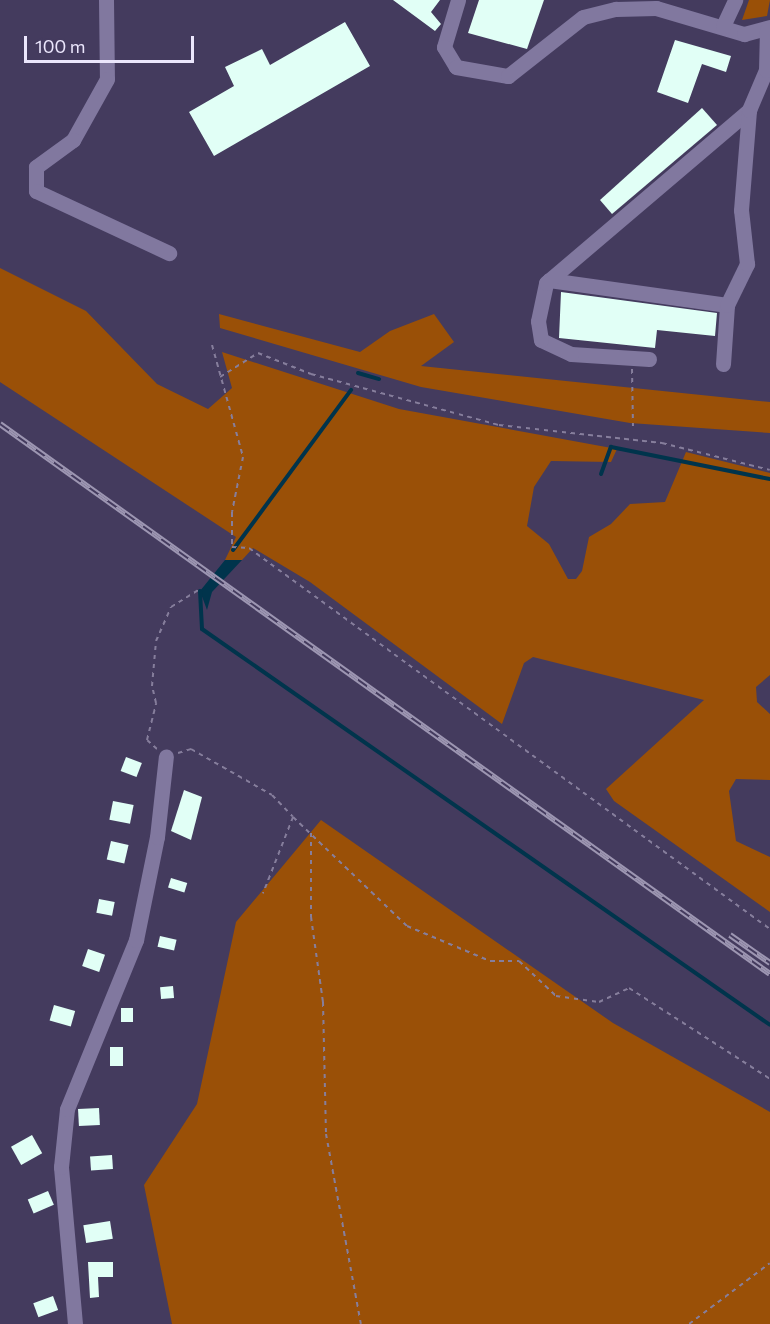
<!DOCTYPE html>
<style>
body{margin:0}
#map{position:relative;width:770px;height:1324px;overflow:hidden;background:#443b5e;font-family:Commissioner,sans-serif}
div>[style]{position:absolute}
.green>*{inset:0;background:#9a5007}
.water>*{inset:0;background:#00344c}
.stream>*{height:4px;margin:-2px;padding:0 2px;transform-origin:2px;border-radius:2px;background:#00344c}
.building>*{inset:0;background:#e1fff6;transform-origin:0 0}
.path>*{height:2px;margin-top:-1px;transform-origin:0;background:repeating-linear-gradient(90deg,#867e9c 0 4.5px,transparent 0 9px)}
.minor>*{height:15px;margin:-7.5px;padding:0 7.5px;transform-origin:7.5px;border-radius:7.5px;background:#81789f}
.rail>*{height:6px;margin-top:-3px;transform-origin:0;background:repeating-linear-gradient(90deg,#443b5e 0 11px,#9d96b2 0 22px);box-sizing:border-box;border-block:2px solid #9d96b2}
span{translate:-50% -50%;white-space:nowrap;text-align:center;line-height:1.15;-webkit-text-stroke:6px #443b5e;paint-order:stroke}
.scale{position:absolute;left:24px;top:36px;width:170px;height:27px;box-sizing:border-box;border:3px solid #ebe6fc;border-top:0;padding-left:8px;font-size:18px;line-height:21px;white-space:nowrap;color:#ebe6fc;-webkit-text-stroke:4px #443b5e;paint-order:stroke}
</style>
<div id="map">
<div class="green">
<div style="clip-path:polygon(749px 0,770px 0,767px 16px,742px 20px)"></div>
<div style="clip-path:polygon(0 268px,86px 311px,157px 384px,208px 409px,232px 388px,222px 352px,399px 409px,617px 449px,611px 462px,551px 461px,534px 487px,527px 526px,549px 544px,568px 579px,576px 579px,582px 571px,589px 537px,611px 524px,630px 504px,665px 502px,686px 452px,770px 473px,770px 675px,756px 687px,757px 702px,770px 714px,770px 780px,736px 779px,729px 791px,736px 841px,770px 857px,770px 912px,614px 801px,606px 789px,704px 700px,533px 657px,524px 663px,502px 724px,310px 582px,253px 548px,242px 560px,225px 560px,236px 537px,0 382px)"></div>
<div style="clip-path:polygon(219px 314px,360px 352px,390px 331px,434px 314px,454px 342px,421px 366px,770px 402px,770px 433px,630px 423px,421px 387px,220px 328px)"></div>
<div style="clip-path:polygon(321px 820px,613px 1023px,770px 1112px,770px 1324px,172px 1324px,144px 1185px,197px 1104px,236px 922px)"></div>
</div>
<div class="water">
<div style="clip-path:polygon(225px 560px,242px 560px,212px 592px,207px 610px,200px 591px)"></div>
</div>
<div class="stream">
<div style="left:358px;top:373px;width:22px;rotate:16deg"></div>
<div style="left:601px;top:474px;width:29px;rotate:-70deg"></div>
<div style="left:611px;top:447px;width:162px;rotate:11.4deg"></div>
<div style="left:233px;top:550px;width:199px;rotate:-53.6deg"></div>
<div style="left:200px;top:591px;width:38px;rotate:87deg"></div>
<div style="left:202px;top:629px;width:692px;rotate:34.88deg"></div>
</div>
<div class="building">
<div style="clip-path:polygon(393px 0,440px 0,431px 12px,441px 24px,435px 31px)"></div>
<div style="clip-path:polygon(479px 0,544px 0,527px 49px,468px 33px)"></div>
<div style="clip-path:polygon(345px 22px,370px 66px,214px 156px,189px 112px,234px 86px,225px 67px,262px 49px,270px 65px)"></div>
<div style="clip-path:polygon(675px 40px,731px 56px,726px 72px,702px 64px,688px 103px,657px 92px)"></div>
<div style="clip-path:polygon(702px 108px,717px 125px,612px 214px,600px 200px)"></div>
<div style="clip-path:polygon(561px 292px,717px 313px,715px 336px,657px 330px,655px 348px,559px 338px)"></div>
<div style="left:126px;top:757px;width:17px;height:15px;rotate:21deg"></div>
<div style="clip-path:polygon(184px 790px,202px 797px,191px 840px,171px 831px)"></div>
<div style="left:113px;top:801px;width:21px;height:19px;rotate:11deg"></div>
<div style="left:111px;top:841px;width:18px;height:19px;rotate:13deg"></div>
<div style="left:171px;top:878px;width:17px;height:10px;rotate:17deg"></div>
<div style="left:99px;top:899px;width:16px;height:14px;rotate:11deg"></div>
<div style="left:160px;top:936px;width:17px;height:11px;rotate:13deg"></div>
<div style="left:88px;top:949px;width:18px;height:18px;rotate:19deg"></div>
<div style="left:173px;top:986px;width:12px;height:13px;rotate:85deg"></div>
<div style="left:54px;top:1005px;width:22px;height:16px;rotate:16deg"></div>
<div style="left:121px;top:1008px;width:12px;height:14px"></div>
<div style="left:110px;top:1047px;width:13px;height:19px"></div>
<div style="left:99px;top:1108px;width:17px;height:21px;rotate:87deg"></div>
<div style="left:32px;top:1135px;width:21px;height:24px;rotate:61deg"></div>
<div style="left:112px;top:1155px;width:14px;height:22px;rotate:86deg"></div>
<div style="left:48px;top:1191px;width:15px;height:22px;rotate:67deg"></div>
<div style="left:110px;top:1221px;width:18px;height:27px;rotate:81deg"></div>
<div style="clip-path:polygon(88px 1262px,113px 1262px,113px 1277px,98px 1277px,99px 1297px,90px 1298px)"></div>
<div style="left:53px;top:1296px;width:15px;height:21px;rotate:70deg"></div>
</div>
<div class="path">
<div style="left:212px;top:345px;width:116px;rotate:74.5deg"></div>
<div style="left:243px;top:457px;width:56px;rotate:101.3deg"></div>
<div style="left:232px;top:512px;width:35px;rotate:90deg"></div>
<div style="left:232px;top:547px;width:17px;rotate:3deg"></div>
<div style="left:249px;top:548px;width:645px;rotate:36.18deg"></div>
<div style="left:632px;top:369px;width:57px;rotate:89deg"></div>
<div style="left:220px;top:377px;width:45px;rotate:-32.3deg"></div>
<div style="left:258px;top:353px;width:57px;rotate:21.6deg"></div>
<div style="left:311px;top:374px;width:195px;rotate:15.2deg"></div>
<div style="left:499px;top:425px;width:164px;rotate:6.3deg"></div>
<div style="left:662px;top:443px;width:111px;rotate:14deg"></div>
<div style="left:157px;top:749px;width:13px;rotate:-138deg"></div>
<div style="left:147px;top:740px;width:38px;rotate:-76deg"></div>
<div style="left:156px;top:703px;width:17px;rotate:-103deg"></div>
<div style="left:152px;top:686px;width:45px;rotate:-84.9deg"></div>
<div style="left:156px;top:641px;width:37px;rotate:-66deg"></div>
<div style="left:171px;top:607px;width:32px;rotate:-32deg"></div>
<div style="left:178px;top:753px;width:14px;rotate:-17deg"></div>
<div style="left:191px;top:749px;width:93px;rotate:29.6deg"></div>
<div style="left:272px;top:795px;width:30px;rotate:46deg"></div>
<div style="left:293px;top:817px;width:82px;rotate:111.5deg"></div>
<div style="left:293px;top:817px;width:158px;rotate:43.7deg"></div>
<div style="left:407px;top:926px;width:90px;rotate:22.9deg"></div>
<div style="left:490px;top:961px;width:29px"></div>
<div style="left:519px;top:961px;width:51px;rotate:43.4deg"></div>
<div style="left:556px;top:996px;width:43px;rotate:7.9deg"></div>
<div style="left:599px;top:1002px;width:33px;rotate:-25deg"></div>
<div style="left:629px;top:988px;width:168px;rotate:32.8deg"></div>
<div style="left:311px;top:833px;width:84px;rotate:90deg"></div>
<div style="left:311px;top:917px;width:86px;rotate:82deg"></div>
<div style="left:323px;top:1002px;width:132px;rotate:88.7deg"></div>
<div style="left:326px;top:1134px;width:193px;rotate:79.6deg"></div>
<div style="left:689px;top:1324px;width:101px;rotate:-37deg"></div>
</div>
<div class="minor">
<div style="left:106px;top:0;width:79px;rotate:89.3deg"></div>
<div style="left:107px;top:79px;width:70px;rotate:119.1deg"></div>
<div style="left:73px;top:140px;width:46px;rotate:143.9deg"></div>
<div style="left:36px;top:167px;width:24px;rotate:90deg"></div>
<div style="left:36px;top:191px;width:147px;rotate:25deg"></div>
<div style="left:458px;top:0;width:49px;rotate:106.6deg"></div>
<div style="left:444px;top:47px;width:23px;rotate:59deg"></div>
<div style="left:456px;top:67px;width:53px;rotate:9.8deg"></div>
<div style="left:508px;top:76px;width:95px;rotate:-38.2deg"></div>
<div style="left:583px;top:17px;width:34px;rotate:-14deg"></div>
<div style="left:616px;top:9px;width:40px;rotate:-1.4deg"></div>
<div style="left:656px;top:8px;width:92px;rotate:16.5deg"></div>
<div style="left:744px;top:34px;width:27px;rotate:-15deg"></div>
<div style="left:723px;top:26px;width:29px;rotate:-65deg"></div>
<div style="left:549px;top:280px;width:180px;rotate:8deg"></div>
<div style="left:649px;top:359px;width:78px;rotate:-176.3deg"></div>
<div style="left:571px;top:354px;width:33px;rotate:-155deg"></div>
<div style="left:541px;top:340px;width:19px;rotate:-99deg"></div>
<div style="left:538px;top:321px;width:39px;rotate:-78deg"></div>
<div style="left:546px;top:283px;width:267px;rotate:-40.4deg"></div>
<div style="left:723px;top:364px;width:59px;rotate:-86.1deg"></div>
<div style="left:727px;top:305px;width:46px;rotate:-64deg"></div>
<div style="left:747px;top:264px;width:54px;rotate:-96.3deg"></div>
<div style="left:741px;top:210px;width:100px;rotate:-85.4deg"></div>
<div style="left:749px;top:110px;width:43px;rotate:-67deg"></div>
<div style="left:766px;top:70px;width:40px;rotate:-88.6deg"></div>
<div style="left:75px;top:1324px;width:158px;rotate:-95.1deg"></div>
<div style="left:61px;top:1167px;width:58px;rotate:-84.1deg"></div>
<div style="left:67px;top:1109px;width:183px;rotate:-67.8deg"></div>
<div style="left:136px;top:940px;width:105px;rotate:-78.5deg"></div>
<div style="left:157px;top:837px;width:81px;rotate:-83.7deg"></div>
</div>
<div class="rail">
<div style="left:0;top:424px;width:946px;rotate:35.54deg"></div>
<div style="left:730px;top:935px;width:49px;rotate:35deg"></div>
</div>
<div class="scale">100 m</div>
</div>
